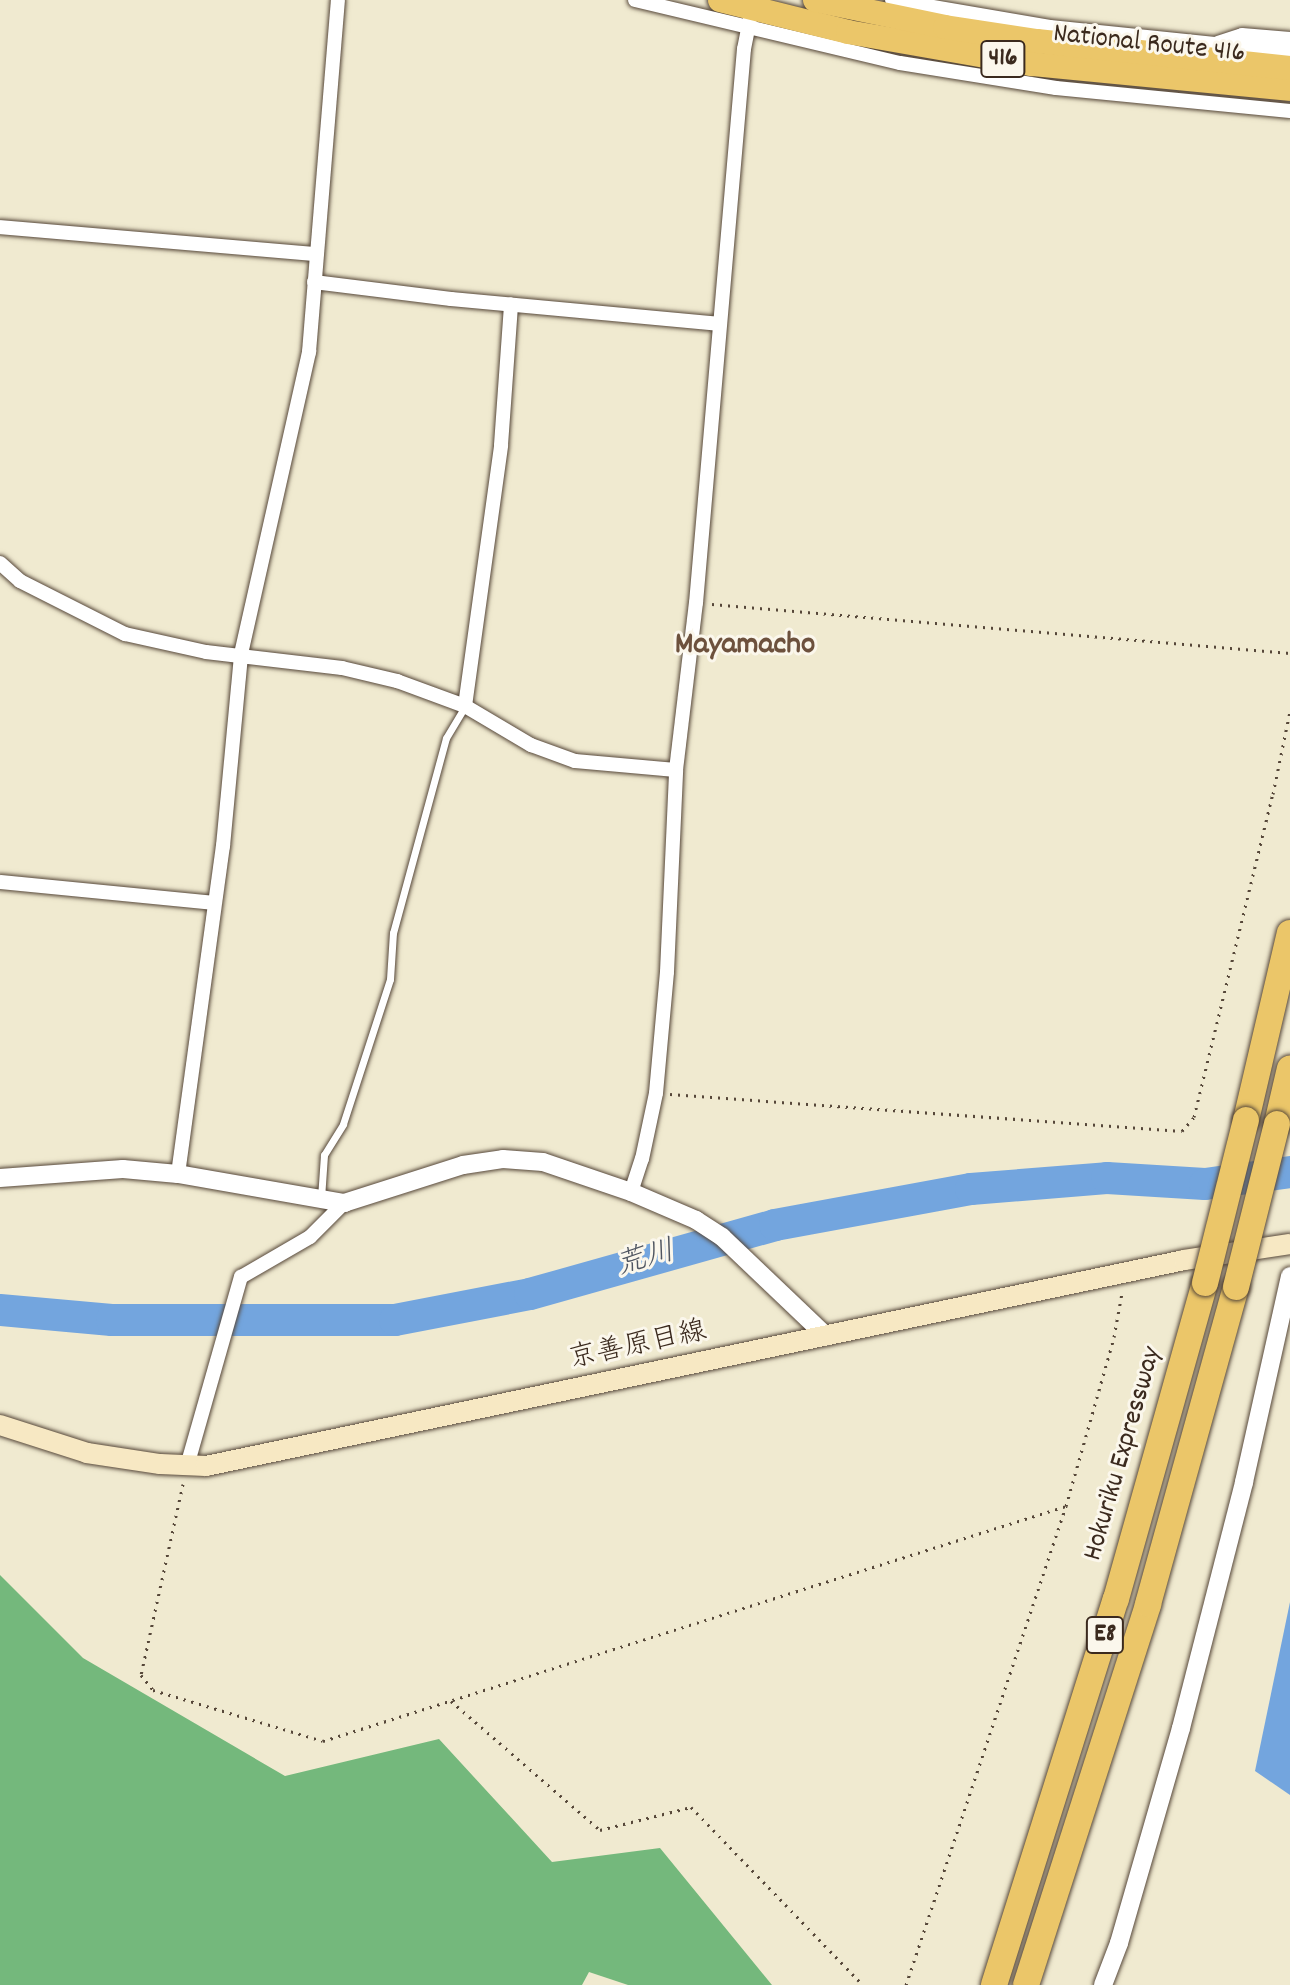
<!DOCTYPE html>
<meta charset="utf-8">
<style>
body{margin:0}
#map{position:relative;width:1290px;height:1985px;overflow:hidden;background:#f0ead0;font-family:Dekko,"Klee One",sans-serif}
div>[style]{position:absolute}
.forest>*{inset:0;background:#74b87c}
.water>*{inset:0;background:#73a5de}
.river>*{height:32px;margin:-16px;padding:0 16px;transform-origin:16px;border-radius:16px;background:#73a5de}
.path>*{height:3px;margin-top:-1.5px;transform-origin:0;background:repeating-linear-gradient(90deg,#564739 0 2px,transparent 0 8px)}
.roads{filter:drop-shadow(0 0 2px #564739) drop-shadow(0 0 2px #564739)}
.service>*{height:7px;margin:-3.5px;padding:0 3.5px;transform-origin:3.5px;border-radius:3.5px;background:#fff}
.minor>*{height:14px;margin:-7px;padding:0 7px;transform-origin:7px;border-radius:7px;background:#fff}
.tertiary>*{height:18px;margin:-9px;padding:0 9px;transform-origin:9px;border-radius:9px;background:#fff}
.secondary>*{height:20px;margin:-10px;padding:0 10px;transform-origin:10px;border-radius:10px;background:#f7e8c3}
.trunk>*{height:24px;margin:-12px;padding:0 12px;transform-origin:12px;border-radius:12px;background:#ebc669}
.motorway>*{height:26px;margin:-13px;padding:0 13px;transform-origin:13px;border-radius:13px;background:#ebc669}
.bridges{filter:drop-shadow(0 0 2px #564739) drop-shadow(0 0 2px #564739)}
.motorway-bridge>*{height:26px;margin:-13px;padding:0 13px;transform-origin:13px;border-radius:13px;background:#ebc669}
span{translate:-50% -50%;white-space:nowrap;text-align:center;line-height:1.15;-webkit-text-stroke:6px #fbf7ec;paint-order:stroke}
.shield-label span{padding:2px 6px;background:#fbf7ec;border:2px solid;border-radius:6px;-webkit-text-stroke-width:0}
.shield-label{font-size:26px;color:#3b2a1e;font-weight:700}
.street-label{font-size:28px;color:#3b2a1e}
.water-label{font-size:30px;color:#4f5561;font-style:italic}
.quarter-label{font-size:32px;color:#6d513d;font-weight:700}
</style>
<div id="map">
<div class="forest">
<div style="clip-path:polygon(0 1575px,83px 1658px,285px 1776px,439px 1739px,552px 1862px,660px 1848px,772px 1985px,628px 1985px,589px 1972px,582px 1985px,0 1985px)"></div>
</div>
<div class="water">
<div style="clip-path:polygon(1290px 1602px,1290px 1795px,1255px 1771px)"></div>
</div>
<div class="river">
<div style="left:0;top:1310px;width:112px;rotate:5.1deg"></div>
<div style="left:112px;top:1320px;width:283px"></div>
<div style="left:395px;top:1320px;width:137px;rotate:-10.9deg"></div>
<div style="left:530px;top:1294px;width:255px;rotate:-15.7deg"></div>
<div style="left:775px;top:1225px;width:199px;rotate:-10.4deg"></div>
<div style="left:971px;top:1189px;width:136px;rotate:-4.6deg"></div>
<div style="left:1107px;top:1178px;width:98px;rotate:3.5deg"></div>
<div style="left:1205px;top:1184px;width:86px;rotate:-8deg"></div>
</div>
<div class="path">
<div style="left:712px;top:604px;width:580px;rotate:4.85deg"></div>
<div style="left:670px;top:1094px;width:513px;rotate:4.13deg"></div>
<div style="left:1182px;top:1131px;width:18px;rotate:-49deg"></div>
<div style="left:1194px;top:1117px;width:333px;rotate:-76.3deg"></div>
<div style="left:1273px;top:794px;width:85px;rotate:-78.4deg"></div>
<div style="left:183px;top:1484px;width:196px;rotate:102.4deg"></div>
<div style="left:141px;top:1675px;width:19px;rotate:51deg"></div>
<div style="left:153px;top:1690px;width:177px;rotate:16.7deg"></div>
<div style="left:323px;top:1741px;width:779px;rotate:-17.55deg"></div>
<div style="left:451px;top:1701px;width:197px;rotate:40.9deg"></div>
<div style="left:600px;top:1830px;width:94px;rotate:-14.2deg"></div>
<div style="left:691px;top:1807px;width:248px;rotate:46deg"></div>
<div style="left:906px;top:1985px;width:505px;rotate:-71.53deg"></div>
<div style="left:1066px;top:1506px;width:176px;rotate:-74.1deg"></div>
<div style="left:1114px;top:1337px;width:45px;rotate:-79.7deg"></div>
</div>
<div class="roads">
<div class="service">
<div style="left:321px;top:1198px;width:43px;rotate:-86deg"></div>
<div style="left:324px;top:1155px;width:36px;rotate:-58deg"></div>
<div style="left:343px;top:1124px;width:152px;rotate:-72deg"></div>
<div style="left:390px;top:979px;width:46px;rotate:-86.3deg"></div>
<div style="left:393px;top:933px;width:202px;rotate:-74.8deg"></div>
<div style="left:446px;top:738px;width:37px;rotate:-59deg"></div>
</div>
<div class="minor">
<div style="left:635px;top:0;width:272px;rotate:13.4deg"></div>
<div style="left:900px;top:63px;width:158px;rotate:9.1deg"></div>
<div style="left:1056px;top:88px;width:235px;rotate:5.6deg"></div>
<div style="left:892px;top:0;width:160px;rotate:9.7deg"></div>
<div style="left:1050px;top:27px;width:241px;rotate:5.9deg"></div>
<div style="left:1218px;top:43px;width:25px;rotate:-18deg"></div>
<div style="left:1242px;top:35px;width:48px;rotate:4.8deg"></div>
<div style="left:0;top:227px;width:317px;rotate:4.9deg"></div>
<div style="left:314px;top:282px;width:138px;rotate:7.1deg"></div>
<div style="left:451px;top:299px;width:268px;rotate:5.3deg"></div>
<div style="left:0;top:563px;width:27px;rotate:42deg"></div>
<div style="left:20px;top:581px;width:118px;rotate:26.8deg"></div>
<div style="left:125px;top:634px;width:83px;rotate:12.5deg"></div>
<div style="left:206px;top:652px;width:137px;rotate:6.7deg"></div>
<div style="left:342px;top:668px;width:57px;rotate:13.3deg"></div>
<div style="left:397px;top:681px;width:72px;rotate:20.2deg"></div>
<div style="left:465px;top:706px;width:77px;rotate:30.6deg"></div>
<div style="left:531px;top:745px;width:47px;rotate:20deg"></div>
<div style="left:575px;top:761px;width:101px;rotate:5.1deg"></div>
<div style="left:465px;top:706px;width:263px;rotate:-82.1deg"></div>
<div style="left:501px;top:445px;width:141px;rotate:-85.9deg"></div>
<div style="left:0;top:882px;width:214px;rotate:5.6deg"></div>
<div style="left:178px;top:1174px;width:331px;rotate:-82.2deg"></div>
<div style="left:223px;top:846px;width:193px;rotate:-84.6deg"></div>
<div style="left:241px;top:654px;width:310px;rotate:-77.3deg"></div>
<div style="left:309px;top:352px;width:353px;rotate:-85.3deg"></div>
<div style="left:631px;top:1192px;width:35px;rotate:-72deg"></div>
<div style="left:642px;top:1159px;width:67px;rotate:-78deg"></div>
<div style="left:656px;top:1093px;width:121px;rotate:-84.8deg"></div>
<div style="left:667px;top:972px;width:202px;rotate:-87.4deg"></div>
<div style="left:676px;top:770px;width:168px;rotate:-83.2deg"></div>
<div style="left:696px;top:603px;width:556px;rotate:-85.05deg"></div>
<div style="left:744px;top:49px;width:46px;rotate:-78.7deg"></div>
<div style="left:187px;top:1466px;width:197px;rotate:-74.1deg"></div>
<div style="left:241px;top:1277px;width:80px;rotate:-30.1deg"></div>
<div style="left:310px;top:1237px;width:48px;rotate:-45deg"></div>
</div>
<div class="tertiary">
<div style="left:0;top:1178px;width:123px;rotate:-4.2deg"></div>
<div style="left:123px;top:1169px;width:55px;rotate:5.2deg"></div>
<div style="left:178px;top:1174px;width:169px;rotate:9.9deg"></div>
<div style="left:344px;top:1203px;width:125px;rotate:-17.7deg"></div>
<div style="left:463px;top:1165px;width:40px;rotate:-8.5deg"></div>
<div style="left:503px;top:1159px;width:40px;rotate:4.3deg"></div>
<div style="left:543px;top:1162px;width:93px;rotate:18.8deg"></div>
<div style="left:631px;top:1192px;width:71px;rotate:23.3deg"></div>
<div style="left:696px;top:1220px;width:31px;rotate:33deg"></div>
<div style="left:722px;top:1237px;width:144px;rotate:43.6deg"></div>
<div style="left:1103px;top:1985px;width:45px;rotate:-69.1deg"></div>
<div style="left:1119px;top:1943px;width:224px;rotate:-73.9deg"></div>
<div style="left:1181px;top:1728px;width:254px;rotate:-75.6deg"></div>
<div style="left:1244px;top:1482px;width:211px;rotate:-77.4deg"></div>
</div>
<div class="secondary">
<div style="left:0;top:1425px;width:91px;rotate:17.8deg"></div>
<div style="left:87px;top:1453px;width:74px;rotate:8.6deg"></div>
<div style="left:160px;top:1464px;width:46px;rotate:2.5deg"></div>
<div style="left:206px;top:1466px;width:999px;rotate:-11.89deg"></div>
<div style="left:1184px;top:1260px;width:107px;rotate:-8.6deg"></div>
</div>
<div class="trunk">
<div style="left:720px;top:0;width:132px;rotate:14deg"></div>
<div style="left:848px;top:32px;width:187px;rotate:9.9deg"></div>
<div style="left:1032px;top:64px;width:259px;rotate:5.5deg"></div>
<div style="left:815px;top:0;width:133px;rotate:11.7deg"></div>
<div style="left:945px;top:27px;width:93px;rotate:8.7deg"></div>
<div style="left:1037px;top:41px;width:254px;rotate:6.1deg"></div>
</div>
<div class="motorway">
<div style="left:1246px;top:1120px;width:192px;rotate:-76.8deg"></div>
<div style="left:1277px;top:1124px;width:57px;rotate:-76.9deg"></div>
<div style="left:994px;top:1985px;width:405px;rotate:-72.5deg"></div>
<div style="left:1116px;top:1599px;width:328px;rotate:-74.3deg"></div>
<div style="left:1026px;top:1985px;width:400px;rotate:-72.2deg"></div>
<div style="left:1148px;top:1604px;width:329px;rotate:-74.5deg"></div>
</div>
</div>
<div class="bridges">
<div class="motorway-bridge">
<div style="left:1205px;top:1283px;width:168px;rotate:-75.9deg"></div>
<div style="left:1236px;top:1287px;width:168px;rotate:-75.9deg"></div>
</div>
</div>
<div class="shield-label">
<span style="left:1003px;top:59px">416</span>
<span style="left:1105px;top:1635px">E8</span>
</div>
<div class="street-label">
<span style="left:1149px;top:45px;rotate:6deg">National Route 416</span>
<span style="left:638px;top:1347px;rotate:-12deg">京善原目線</span>
<span style="left:1124px;top:1454px;rotate:-74deg">Hokuriku Expressway</span>
</div>
<div class="water-label">
<span style="left:646px;top:1261px;rotate:-16deg">荒川</span>
</div>
<div class="quarter-label">
<span style="left:745px;top:646px">Mayamacho</span>
</div>
</div>
